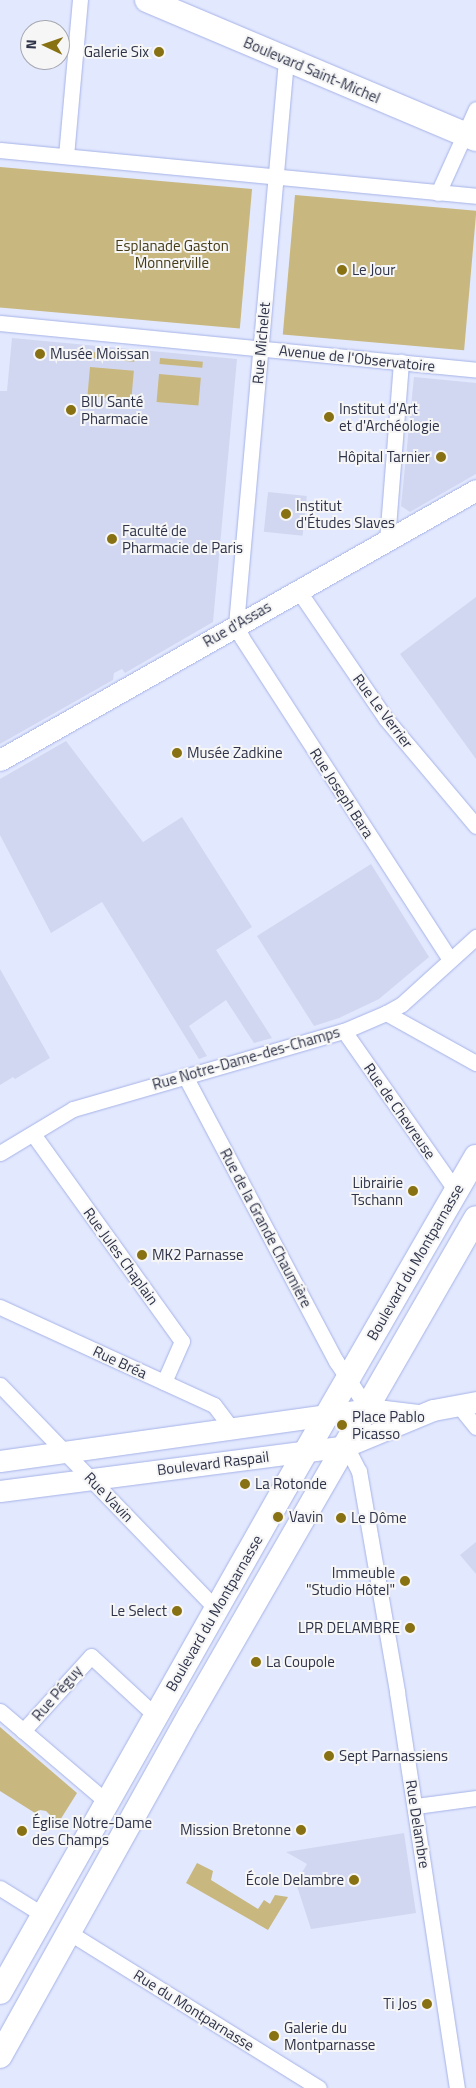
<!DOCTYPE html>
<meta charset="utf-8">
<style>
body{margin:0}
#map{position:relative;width:476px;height:2088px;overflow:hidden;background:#e2e8fe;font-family:"Titillium Web",sans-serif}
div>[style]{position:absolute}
.built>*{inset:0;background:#d1d7f0;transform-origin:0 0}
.green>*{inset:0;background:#c8b77e;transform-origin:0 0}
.roads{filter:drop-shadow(0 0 1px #a6b3e7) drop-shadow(0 0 1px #a6b3e7)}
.street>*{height:15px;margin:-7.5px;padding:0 7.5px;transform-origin:7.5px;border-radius:7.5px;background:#fff}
.secondary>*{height:21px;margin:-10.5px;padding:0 10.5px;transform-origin:10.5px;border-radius:10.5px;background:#fff}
.primary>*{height:24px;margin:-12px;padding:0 12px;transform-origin:12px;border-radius:12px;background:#fff}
.dots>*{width:14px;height:14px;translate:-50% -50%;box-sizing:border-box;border:2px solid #f6f6f6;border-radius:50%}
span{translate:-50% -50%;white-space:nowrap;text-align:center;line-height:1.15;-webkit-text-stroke:4px #f6f6f6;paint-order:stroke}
.poi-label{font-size:15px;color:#2e3349}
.right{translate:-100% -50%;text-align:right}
.left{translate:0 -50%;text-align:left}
.street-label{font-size:15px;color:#2e3349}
.park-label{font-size:15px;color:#443a16}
.north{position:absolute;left:20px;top:20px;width:50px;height:50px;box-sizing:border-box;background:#f6f6f6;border:1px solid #a6a8b1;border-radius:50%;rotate:273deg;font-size:14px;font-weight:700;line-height:20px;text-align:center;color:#2e3349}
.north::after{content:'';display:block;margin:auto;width:18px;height:22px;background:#887112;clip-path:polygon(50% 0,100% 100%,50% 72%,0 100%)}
</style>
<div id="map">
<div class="built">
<div style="clip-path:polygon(12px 338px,237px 359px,213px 622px,125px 673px,122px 669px,114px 673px,113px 680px,0 744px,0 391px,7px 391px)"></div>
<div style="clip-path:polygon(414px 377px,476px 383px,476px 474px,410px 512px,401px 506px)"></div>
<div style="left:268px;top:492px;width:39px;height:40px;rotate:6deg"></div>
<div style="clip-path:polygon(476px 597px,476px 759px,400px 654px)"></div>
<div style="clip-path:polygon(66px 741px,143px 842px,182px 817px,252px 927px,216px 950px,272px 1038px,254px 1043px,226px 1000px,189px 1026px,207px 1056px,199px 1059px,102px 902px,51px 933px,0 835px,0 779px)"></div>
<div style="clip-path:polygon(371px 864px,429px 957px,379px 999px,339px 1018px,314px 1026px,257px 936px)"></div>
<div style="clip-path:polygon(0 969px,50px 1058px,15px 1079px,13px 1077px,0 1085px)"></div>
<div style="clip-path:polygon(476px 1542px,476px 1574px,460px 1555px)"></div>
<div style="clip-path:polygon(404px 1833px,416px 1913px,311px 1929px,296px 1883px,307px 1864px,286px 1852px)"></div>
</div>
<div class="green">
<div style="left:0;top:167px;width:253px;height:140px;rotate:5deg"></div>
<div style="left:295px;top:195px;width:182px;height:140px;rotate:5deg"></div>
<div style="left:92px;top:352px;width:43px;height:6px;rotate:5deg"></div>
<div style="left:160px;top:358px;width:43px;height:6px;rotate:5deg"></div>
<div style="left:90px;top:367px;width:44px;height:29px;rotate:5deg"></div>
<div style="left:159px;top:374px;width:42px;height:28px;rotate:5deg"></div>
<div style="clip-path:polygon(0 1727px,77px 1793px,57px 1825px,52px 1822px,50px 1815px,46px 1811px,40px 1810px,35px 1813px,0 1791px)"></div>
<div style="clip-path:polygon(197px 1863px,213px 1871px,211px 1880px,258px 1909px,264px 1900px,270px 1904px,275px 1895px,288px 1897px,268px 1930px,186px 1883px)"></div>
</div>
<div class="roads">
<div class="street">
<div style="left:286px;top:60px;width:567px;rotate:95.06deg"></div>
<div style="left:236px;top:625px;width:14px;rotate:65deg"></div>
<div style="left:242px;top:638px;width:383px;rotate:57.1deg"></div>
<div style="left:0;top:150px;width:478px;rotate:5.5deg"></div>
<div style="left:66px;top:156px;width:157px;rotate:-84.9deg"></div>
<div style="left:438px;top:193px;width:92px;rotate:-65.7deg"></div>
<div style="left:0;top:323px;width:478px;rotate:5.6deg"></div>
<div style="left:387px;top:540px;width:179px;rotate:-85.5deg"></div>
<div style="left:298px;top:590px;width:156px;rotate:55.7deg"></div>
<div style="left:386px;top:719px;width:140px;rotate:49.9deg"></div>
<div style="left:386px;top:1013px;width:103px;rotate:29.1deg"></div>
<div style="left:344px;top:1031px;width:195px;rotate:55deg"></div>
<div style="left:185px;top:1076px;width:323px;rotate:62.1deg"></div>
<div style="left:336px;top:1361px;width:58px;rotate:56.3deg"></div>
<div style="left:33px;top:1134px;width:255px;rotate:54.3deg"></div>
<div style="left:182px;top:1341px;width:45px;rotate:113.7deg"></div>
<div style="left:0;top:1153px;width:85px;rotate:-31.1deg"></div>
<div style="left:73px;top:1109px;width:282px;rotate:-16.1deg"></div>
<div style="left:344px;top:1031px;width:46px;rotate:-23.2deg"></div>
<div style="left:386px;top:1013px;width:18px;rotate:-29deg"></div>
<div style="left:402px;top:1004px;width:100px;rotate:-42.2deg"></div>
<div style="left:0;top:1307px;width:235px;rotate:24.6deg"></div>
<div style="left:214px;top:1405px;width:30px;rotate:53deg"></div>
<div style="left:0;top:1385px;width:313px;rotate:46deg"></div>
<div style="left:459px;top:1406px;width:27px;rotate:51deg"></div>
<div style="left:346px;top:1446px;width:28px;rotate:63deg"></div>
<div style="left:359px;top:1471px;width:224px;rotate:80.2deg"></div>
<div style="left:397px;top:1692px;width:401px;rotate:81.4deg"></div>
<div style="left:0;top:1711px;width:140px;rotate:40.4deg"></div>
<div style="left:23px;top:1731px;width:101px;rotate:-47.8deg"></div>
<div style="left:91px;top:1656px;width:88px;rotate:42.7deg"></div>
<div style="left:416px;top:1806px;width:61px;rotate:-7.6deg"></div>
<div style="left:0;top:1888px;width:49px;rotate:31.8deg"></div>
<div style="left:70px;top:1933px;width:293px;rotate:31.9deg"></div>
</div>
<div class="secondary">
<div style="left:0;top:760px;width:547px;rotate:-29.56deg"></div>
<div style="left:0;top:1461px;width:372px;rotate:-8deg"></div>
<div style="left:368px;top:1409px;width:50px;rotate:6.8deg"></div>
<div style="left:0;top:1491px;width:349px;rotate:-7.4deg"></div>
<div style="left:346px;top:1446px;width:94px;rotate:-22.5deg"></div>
<div style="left:433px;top:1410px;width:44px;rotate:-10.5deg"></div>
</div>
<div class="primary">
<div style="left:147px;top:0;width:357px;rotate:22.9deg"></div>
<div style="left:0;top:1992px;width:581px;rotate:-60.52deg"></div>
<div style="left:286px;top:1486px;width:380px;rotate:-60deg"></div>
<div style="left:0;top:2056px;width:390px;rotate:-60.9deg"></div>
<div style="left:190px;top:1715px;width:573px;rotate:-60.08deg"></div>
</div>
</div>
<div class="dots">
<div style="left:159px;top:52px;background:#887112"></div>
<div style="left:342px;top:270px;background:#887112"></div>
<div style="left:40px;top:354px;background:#887112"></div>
<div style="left:71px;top:410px;background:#887112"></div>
<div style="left:329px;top:417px;background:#887112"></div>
<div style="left:441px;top:457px;background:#887112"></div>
<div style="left:286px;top:514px;background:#887112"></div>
<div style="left:112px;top:539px;background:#887112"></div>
<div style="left:177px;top:753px;background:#887112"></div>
<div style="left:413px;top:1191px;background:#887112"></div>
<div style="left:142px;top:1255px;background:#887112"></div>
<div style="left:342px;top:1425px;background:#887112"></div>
<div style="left:245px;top:1484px;background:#887112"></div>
<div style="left:278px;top:1517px;background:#887112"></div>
<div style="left:341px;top:1518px;background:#887112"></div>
<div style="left:405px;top:1581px;background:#887112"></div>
<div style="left:177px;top:1611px;background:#887112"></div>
<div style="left:410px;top:1628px;background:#887112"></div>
<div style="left:256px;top:1662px;background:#887112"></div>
<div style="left:329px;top:1756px;background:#887112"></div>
<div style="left:301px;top:1830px;background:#887112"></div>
<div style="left:22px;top:1831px;background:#887112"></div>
<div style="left:354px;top:1880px;background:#887112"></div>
<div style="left:427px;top:2004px;background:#887112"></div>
<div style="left:274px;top:2036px;background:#887112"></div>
</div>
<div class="poi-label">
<span class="right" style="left:149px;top:52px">Galerie Six</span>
<span class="left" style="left:352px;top:270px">Le Jour</span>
<span class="left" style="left:50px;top:354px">Musée Moissan</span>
<span class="left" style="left:81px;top:410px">BIU Santé<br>Pharmacie</span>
<span class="left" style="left:339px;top:417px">Institut d'Art<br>et d'Archéologie</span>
<span class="right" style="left:430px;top:457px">Hôpital Tarnier</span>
<span class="left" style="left:296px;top:514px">Institut<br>d'Études Slaves</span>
<span class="left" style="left:122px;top:539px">Faculté de<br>Pharmacie de Paris</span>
<span class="left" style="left:187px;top:753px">Musée Zadkine</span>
<span class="right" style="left:403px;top:1191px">Librairie<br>Tschann</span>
<span class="left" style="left:152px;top:1255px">MK2 Parnasse</span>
<span class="left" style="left:352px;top:1425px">Place Pablo<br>Picasso</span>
<span class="left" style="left:255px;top:1484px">La Rotonde</span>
<span class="left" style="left:289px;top:1517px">Vavin</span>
<span class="left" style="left:351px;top:1518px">Le Dôme</span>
<span class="right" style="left:395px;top:1581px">Immeuble<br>"Studio Hôtel"</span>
<span class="right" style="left:167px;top:1611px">Le Select</span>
<span class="right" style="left:400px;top:1628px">LPR DELAMBRE</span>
<span class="left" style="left:266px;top:1662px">La Coupole</span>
<span class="left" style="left:339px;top:1756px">Sept Parnassiens</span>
<span class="left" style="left:32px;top:1831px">Église Notre-Dame<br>des Champs</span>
<span class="right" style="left:291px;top:1830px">Mission Bretonne</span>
<span class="right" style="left:344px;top:1880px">École Delambre</span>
<span class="right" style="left:417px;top:2004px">Ti Jos</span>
<span class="left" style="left:284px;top:2036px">Galerie du<br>Montparnasse</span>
</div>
<div class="street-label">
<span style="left:312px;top:70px;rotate:23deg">Boulevard Saint-Michel</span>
<span style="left:261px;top:343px;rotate:-85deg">Rue Michelet</span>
<span style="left:357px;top:358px;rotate:6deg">Avenue de l'Observatoire</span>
<span style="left:237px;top:624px;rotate:-30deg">Rue d'Assas</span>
<span style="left:383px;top:711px;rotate:53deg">Rue Le Verrier</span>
<span style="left:342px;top:793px;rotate:57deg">Rue Joseph Bara</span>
<span style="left:246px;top:1058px;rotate:-16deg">Rue Notre-Dame-des-Champs</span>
<span style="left:400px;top:1111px;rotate:55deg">Rue de Chevreuse</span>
<span style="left:266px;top:1228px;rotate:62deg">Rue de la Grande Chaumière</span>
<span style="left:121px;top:1256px;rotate:54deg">Rue Jules Chaplain</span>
<span style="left:415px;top:1262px;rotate:-60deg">Boulevard du Montparnasse</span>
<span style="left:120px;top:1362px;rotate:25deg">Rue Bréa</span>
<span style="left:213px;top:1463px;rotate:-7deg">Boulevard Raspail</span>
<span style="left:109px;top:1497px;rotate:46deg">Rue Vavin</span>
<span style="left:214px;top:1613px;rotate:-60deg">Boulevard du Montparnasse</span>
<span style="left:57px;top:1693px;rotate:-49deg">Rue Péguy</span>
<span style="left:418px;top:1824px;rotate:81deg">Rue Delambre</span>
<span style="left:194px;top:2010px;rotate:32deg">Rue du Montparnasse</span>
</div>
<div class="park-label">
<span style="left:172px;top:254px">Esplanade Gaston<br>Monnerville</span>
</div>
<div class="north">N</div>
</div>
